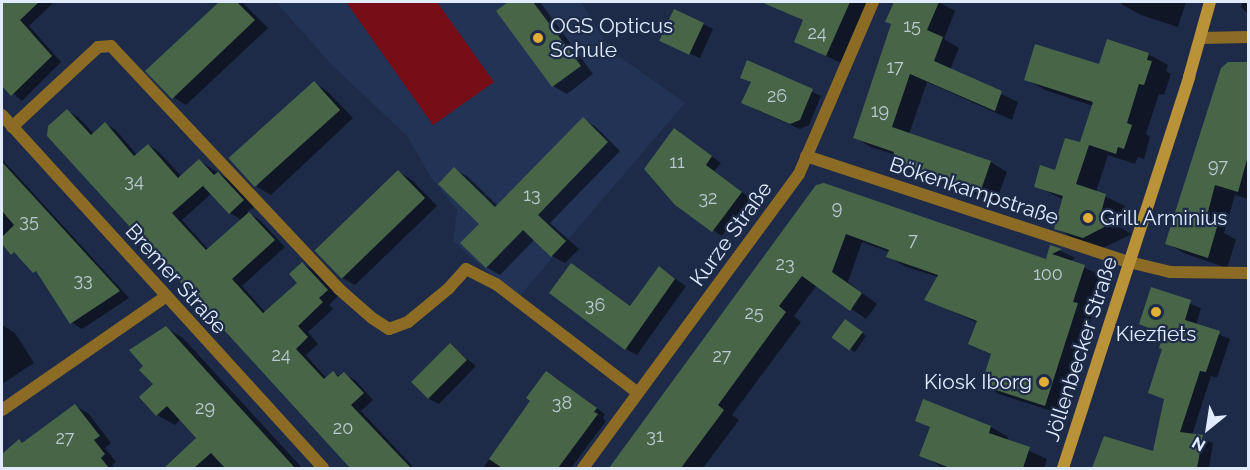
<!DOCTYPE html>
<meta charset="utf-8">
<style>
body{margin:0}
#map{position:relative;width:1250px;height:470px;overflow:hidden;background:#1d2b48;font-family:Raleway,sans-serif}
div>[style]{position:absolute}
.built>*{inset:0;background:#223356}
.green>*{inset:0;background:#770d16}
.shadow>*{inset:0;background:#0007}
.building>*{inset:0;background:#486548;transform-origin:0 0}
.service>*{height:12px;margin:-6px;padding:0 6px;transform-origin:6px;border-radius:6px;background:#8c6c24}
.minor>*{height:12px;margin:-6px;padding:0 6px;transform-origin:6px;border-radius:6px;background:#8c6c24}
.secondary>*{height:12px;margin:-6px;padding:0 6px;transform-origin:6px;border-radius:6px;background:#ba9238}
.dots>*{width:16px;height:16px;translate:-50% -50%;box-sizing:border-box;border:3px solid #1d2b48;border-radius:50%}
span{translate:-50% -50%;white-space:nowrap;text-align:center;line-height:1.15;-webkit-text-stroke:4.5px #1d2b48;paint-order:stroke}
.number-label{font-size:18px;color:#bbcad0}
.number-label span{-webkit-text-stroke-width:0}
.poi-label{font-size:21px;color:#e1ebfe}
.left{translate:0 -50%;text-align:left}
.right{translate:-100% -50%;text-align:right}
.street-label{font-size:21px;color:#e1ebfe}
.frame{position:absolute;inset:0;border:3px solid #e1ebfe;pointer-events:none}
.north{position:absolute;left:1178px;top:398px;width:60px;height:60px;-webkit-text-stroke:4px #1d2b48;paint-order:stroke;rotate:210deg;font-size:16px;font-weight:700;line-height:24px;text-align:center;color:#e1ebfe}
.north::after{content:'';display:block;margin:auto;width:21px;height:27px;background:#e1ebfe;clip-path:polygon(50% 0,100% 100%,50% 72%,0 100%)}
</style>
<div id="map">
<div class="built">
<div style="clip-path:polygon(276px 2px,581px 2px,610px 50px,685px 103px,518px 298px,453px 241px,457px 210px,430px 176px,408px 137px,330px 63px)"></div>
</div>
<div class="green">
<div style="clip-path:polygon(346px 2px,437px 2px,494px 82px,433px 125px)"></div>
</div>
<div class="shadow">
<div style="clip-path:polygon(8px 2px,54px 2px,29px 26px,61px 62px,22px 101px,2px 84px,2px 7px)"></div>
<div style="clip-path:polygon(221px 2px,242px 2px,268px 28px,186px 105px,173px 97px,148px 71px)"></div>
<div style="clip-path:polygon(511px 2px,540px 2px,593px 74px,567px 94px,553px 86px,498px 11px)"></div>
<div style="clip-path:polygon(786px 2px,870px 2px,843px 64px,796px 41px,804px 21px,782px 9px)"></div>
<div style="clip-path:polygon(896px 2px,938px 2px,955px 11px,944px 39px,959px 48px,950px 70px,1018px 102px,1012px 120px,927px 82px,909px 134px,991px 162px,1007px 172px,996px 202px,909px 171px,892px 162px,895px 155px,871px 147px,854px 137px,893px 25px,887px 21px)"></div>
<div style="clip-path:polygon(1121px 2px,1186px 2px,1178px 27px,1141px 15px,1121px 4px)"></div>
<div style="clip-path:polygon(1243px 2px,1248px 2px,1248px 14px,1241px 7px)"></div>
<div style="clip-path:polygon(703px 24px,713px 29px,700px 58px,671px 46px)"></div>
<div style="clip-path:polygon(1148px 54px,1168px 65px,1166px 71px,1171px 74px,1164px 95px,1159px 94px,1146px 134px,1150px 137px,1144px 159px,1138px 157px,1135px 164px,1108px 155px,1096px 192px,1125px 206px,1119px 227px,1132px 234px,1103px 248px,1075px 239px,1056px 228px,1064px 200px,1036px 186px,1056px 172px,1081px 144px,1093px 106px,1045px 90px,1026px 79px,1100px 66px)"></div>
<div style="clip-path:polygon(748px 62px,821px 96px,809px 125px,800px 129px,752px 108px,752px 83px,742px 77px)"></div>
<div style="clip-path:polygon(1228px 64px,1248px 64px,1248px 199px,1235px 195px,1224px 233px,1236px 240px,1227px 268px,1186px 254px,1166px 243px)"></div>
<div style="clip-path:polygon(314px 83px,327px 91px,353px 118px,271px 195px,257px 187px)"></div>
<div style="clip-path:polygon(evenodd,67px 111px,78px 117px,94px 134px,105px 124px,116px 130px,137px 155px,148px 145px,159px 152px,182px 177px,200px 161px,229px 180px,254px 207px,247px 212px,260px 220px,285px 247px,242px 286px,266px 313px,299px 283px,302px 263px,313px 270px,338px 296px,329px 305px,333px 309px,308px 332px,318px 344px,306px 355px,327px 379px,333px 372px,341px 377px,344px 374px,355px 380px,373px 400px,361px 411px,414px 468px,352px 468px,49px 135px,67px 111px,212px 193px,230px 213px,242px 220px,209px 250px,182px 220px,212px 193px)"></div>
<div style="clip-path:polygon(583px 119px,596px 127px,620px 151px,550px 223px,579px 249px,565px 263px,552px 256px,535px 239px,500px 275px,486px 267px,481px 224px,454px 169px,467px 176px,498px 206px)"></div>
<div style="clip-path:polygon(684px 136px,721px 163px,714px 171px,750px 198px,722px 236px,676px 204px)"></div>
<div style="clip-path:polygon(2px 159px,129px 298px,82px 329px,71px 322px,41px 275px,2px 242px)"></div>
<div style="clip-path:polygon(399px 172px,412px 180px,437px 206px,355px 285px,341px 277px,316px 250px)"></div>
<div style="clip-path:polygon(817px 186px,1047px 261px,1051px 247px,1076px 258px,1070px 261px,1100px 275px,1089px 311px,1093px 313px,1061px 414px,999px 394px,983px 385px,992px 355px,970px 344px,978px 323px,926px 299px,938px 277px,904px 266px,888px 256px,889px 252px,862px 242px,848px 282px,877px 304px,866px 319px,817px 285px,794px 316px,801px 322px,732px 415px,739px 420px,703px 468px,610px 468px)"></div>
<div style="clip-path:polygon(572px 265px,631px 307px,659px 268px,686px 286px,637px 355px,626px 349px)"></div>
<div style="clip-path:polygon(1152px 289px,1201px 308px,1196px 325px,1230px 339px,1217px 378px,1211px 376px,1192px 435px,1213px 443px,1209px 468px,1094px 468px,1105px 438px,1154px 453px,1166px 400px,1150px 392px,1164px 349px,1164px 335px,1152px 329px)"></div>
<div style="clip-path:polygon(850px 324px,866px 336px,855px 352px,850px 349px)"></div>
<div style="clip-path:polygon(2px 325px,15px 333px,34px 363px,2px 384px)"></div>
<div style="clip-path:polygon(166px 328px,183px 338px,302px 468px,227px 468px,225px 466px,222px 468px,182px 468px,175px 460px,199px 438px,181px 419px,175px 425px,157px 415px,141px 397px,156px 384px)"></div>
<div style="clip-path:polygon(450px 345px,476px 366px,439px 404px,429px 399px)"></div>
<div style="clip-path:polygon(556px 378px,605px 414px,603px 418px,606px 421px,571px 468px,483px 468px,532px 402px)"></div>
<div style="clip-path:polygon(75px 406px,88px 413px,111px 443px,105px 448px,116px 462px,112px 465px,115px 468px,2px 468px,2px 464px,9px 459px,20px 441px,24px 444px)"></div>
<div style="clip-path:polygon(917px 420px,991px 427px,1008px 437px,1007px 441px,1047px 459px,1044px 468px,943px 468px,921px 455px,931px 428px)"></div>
</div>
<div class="building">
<div style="clip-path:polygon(2px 2px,39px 2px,20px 20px,52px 56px,11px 96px,2px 86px)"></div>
<div style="clip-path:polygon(219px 2px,237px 2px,255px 20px,172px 99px,145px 71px)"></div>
<div style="clip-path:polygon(508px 2px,533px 2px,581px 66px,552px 87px,496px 11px)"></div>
<div style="clip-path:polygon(761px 2px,850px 2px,826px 56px,794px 42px,803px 20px)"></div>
<div style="clip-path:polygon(894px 2px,939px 2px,927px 30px,943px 37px,934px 61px,1002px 91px,995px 111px,910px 74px,892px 127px,991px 161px,980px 193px,891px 163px,894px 152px,853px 138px,891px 24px,885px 22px)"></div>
<div style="left:674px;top:9px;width:33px;height:35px;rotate:25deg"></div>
<div style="clip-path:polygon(1107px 39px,1149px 53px,1147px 60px,1152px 61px,1144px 85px,1139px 84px,1127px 123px,1132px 125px,1124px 149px,1118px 147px,1116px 154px,1089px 145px,1076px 184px,1106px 194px,1100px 217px,1114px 222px,1083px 238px,1054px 229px,1063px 196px,1034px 187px,1040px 165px,1055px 170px,1065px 138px,1080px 142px,1093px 102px,1024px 80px,1035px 44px,1099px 64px)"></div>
<div style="clip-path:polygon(747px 60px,813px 89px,800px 120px,790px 124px,741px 103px,751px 82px,740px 78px)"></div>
<div style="clip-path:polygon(1228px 62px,1248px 62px,1248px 156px,1238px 192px,1215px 185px,1205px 223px,1217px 227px,1208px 258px,1165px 244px,1221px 68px)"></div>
<div style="left:314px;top:81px;width:39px;height:115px;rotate:48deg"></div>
<div style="clip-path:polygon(67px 109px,91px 135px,105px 122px,134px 156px,148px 144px,178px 178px,199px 159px,214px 175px,218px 172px,244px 200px,229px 214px,203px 186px,205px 184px,172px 213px,206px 250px,249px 212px,275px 240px,232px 279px,263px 313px,297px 283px,289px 274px,302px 262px,328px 290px,319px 298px,323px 302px,298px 326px,308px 337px,296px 349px,324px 379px,333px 371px,338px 377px,344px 372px,364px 393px,351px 405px,411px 468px,350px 468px,47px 136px,48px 126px)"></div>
<div style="clip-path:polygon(583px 117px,608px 142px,538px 215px,566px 241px,551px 257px,523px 230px,486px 268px,460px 243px,479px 224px,438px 184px,454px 167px,495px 207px)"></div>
<div style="clip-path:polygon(674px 128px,712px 156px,706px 165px,742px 192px,712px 232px,675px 205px,644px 169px)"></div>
<div style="clip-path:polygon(2px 162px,120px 291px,70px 324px,36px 271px,33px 273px,14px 252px,11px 255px,2px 244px,2px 237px,14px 225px,2px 211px)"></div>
<div style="left:398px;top:170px;width:39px;height:116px;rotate:46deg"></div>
<div style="clip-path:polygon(824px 183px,1046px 259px,1050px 245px,1062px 249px,1052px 254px,1085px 265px,1073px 302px,1078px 303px,1045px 406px,981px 385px,991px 354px,968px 344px,977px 321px,924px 300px,938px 275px,886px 257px,889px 250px,846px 234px,832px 272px,862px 293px,850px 311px,802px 276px,779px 306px,786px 312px,718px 405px,724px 410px,681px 468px,609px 468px,816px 185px)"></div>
<div style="clip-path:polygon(571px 263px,630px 306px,659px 266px,675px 279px,625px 350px,549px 293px)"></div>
<div style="clip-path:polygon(1151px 287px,1191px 300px,1185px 320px,1220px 331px,1206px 372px,1200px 371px,1180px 432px,1203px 435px,1197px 468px,1092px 468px,1104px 436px,1153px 451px,1164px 399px,1148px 393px,1162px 349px,1159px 348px,1163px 334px,1139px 324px)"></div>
<div style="left:845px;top:319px;width:22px;height:23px;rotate:36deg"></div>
<div style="clip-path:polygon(166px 326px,203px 367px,295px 468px,225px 468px,211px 453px,194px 468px,164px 468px,196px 438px,167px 406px,156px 416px,139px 397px,153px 384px,139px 370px,143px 366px,129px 350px)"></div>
<div style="left:450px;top:343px;width:24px;height:55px;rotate:45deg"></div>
<div style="clip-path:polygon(546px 371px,597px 408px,594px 412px,598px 414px,558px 468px,502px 468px,489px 459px,530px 401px,526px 398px)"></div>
<div style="clip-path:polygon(923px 399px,991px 426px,989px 433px,1030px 447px,1023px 468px,950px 468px,919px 456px,930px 427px,915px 421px)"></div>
<div style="clip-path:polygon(75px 404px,100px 436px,94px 440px,105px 454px,101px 458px,109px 468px,2px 468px,2px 454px,19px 439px,22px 443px)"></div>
</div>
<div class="service">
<div style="left:12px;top:127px;width:117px;rotate:-42.9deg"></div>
<div style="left:98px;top:47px;width:13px;rotate:-4deg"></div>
<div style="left:111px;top:46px;width:333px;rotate:46.8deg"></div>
<div style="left:339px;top:289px;width:44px;rotate:41.3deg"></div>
<div style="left:372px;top:318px;width:20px;rotate:33deg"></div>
<div style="left:389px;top:329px;width:20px;rotate:-20deg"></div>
<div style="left:408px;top:322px;width:52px;rotate:-39.5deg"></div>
<div style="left:448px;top:289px;width:27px;rotate:-48deg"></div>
<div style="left:466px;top:269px;width:34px;rotate:27deg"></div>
<div style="left:496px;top:284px;width:179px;rotate:37.5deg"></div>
<div style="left:1129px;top:262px;width:42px;rotate:13.7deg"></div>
<div style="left:1170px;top:272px;width:78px;rotate:0.7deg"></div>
</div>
<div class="minor">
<div style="left:1201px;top:38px;width:47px;rotate:-1.2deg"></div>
<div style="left:2px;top:115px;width:477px;rotate:47.7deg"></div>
<div style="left:806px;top:156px;width:340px;rotate:18.2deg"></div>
<div style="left:2px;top:410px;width:198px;rotate:-34.7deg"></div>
<div style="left:583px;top:468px;width:365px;rotate:-53.7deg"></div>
<div style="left:799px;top:174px;width:187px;rotate:-66.7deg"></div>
</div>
<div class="secondary">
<div style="left:1063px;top:468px;width:411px;rotate:-72.1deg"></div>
<div style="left:1189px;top:77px;width:78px;rotate:-74.4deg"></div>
</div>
<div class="dots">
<div style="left:538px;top:38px;background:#e2ae34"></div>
<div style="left:1088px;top:218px;background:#e2ae34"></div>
<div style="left:1156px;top:312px;background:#e2ae34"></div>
<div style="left:1044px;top:382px;background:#e2ae34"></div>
</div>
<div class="number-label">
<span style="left:912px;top:26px">15</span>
<span style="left:817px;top:33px">24</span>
<span style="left:895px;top:67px">17</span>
<span style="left:777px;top:96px">26</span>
<span style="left:880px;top:111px">19</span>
<span style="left:677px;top:162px">11</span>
<span style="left:1218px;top:166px">97</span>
<span style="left:134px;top:181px">34</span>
<span style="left:532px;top:195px">13</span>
<span style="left:708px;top:198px">32</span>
<span style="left:837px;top:208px">9</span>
<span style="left:29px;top:221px">35</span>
<span style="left:913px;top:240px">7</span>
<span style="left:785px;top:264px">23</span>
<span style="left:1048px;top:274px">100</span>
<span style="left:83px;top:280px">33</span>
<span style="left:595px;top:305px">36</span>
<span style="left:754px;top:313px">25</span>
<span style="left:281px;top:355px">24</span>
<span style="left:722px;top:356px">27</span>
<span style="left:562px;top:403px">38</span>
<span style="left:205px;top:408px">29</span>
<span style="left:343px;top:428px">20</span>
<span style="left:655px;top:436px">31</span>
<span style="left:65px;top:438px">27</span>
</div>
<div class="poi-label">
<span class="left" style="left:550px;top:38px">OGS Opticus<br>Schule</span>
<span class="left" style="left:1100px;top:218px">Grill Arminius</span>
<span style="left:1156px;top:334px">Kiezfiets</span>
<span class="right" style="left:1032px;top:382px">Kiosk Iborg</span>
</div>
<div class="street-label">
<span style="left:974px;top:191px;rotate:18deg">Bökenkampstraße</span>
<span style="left:731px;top:234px;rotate:-54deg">Kurze Straße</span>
<span style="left:176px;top:279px;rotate:48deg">Bremer Straße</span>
<span style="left:1081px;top:349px;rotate:-72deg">Jöllenbecker Straße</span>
</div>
<div class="frame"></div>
<div class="north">N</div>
</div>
